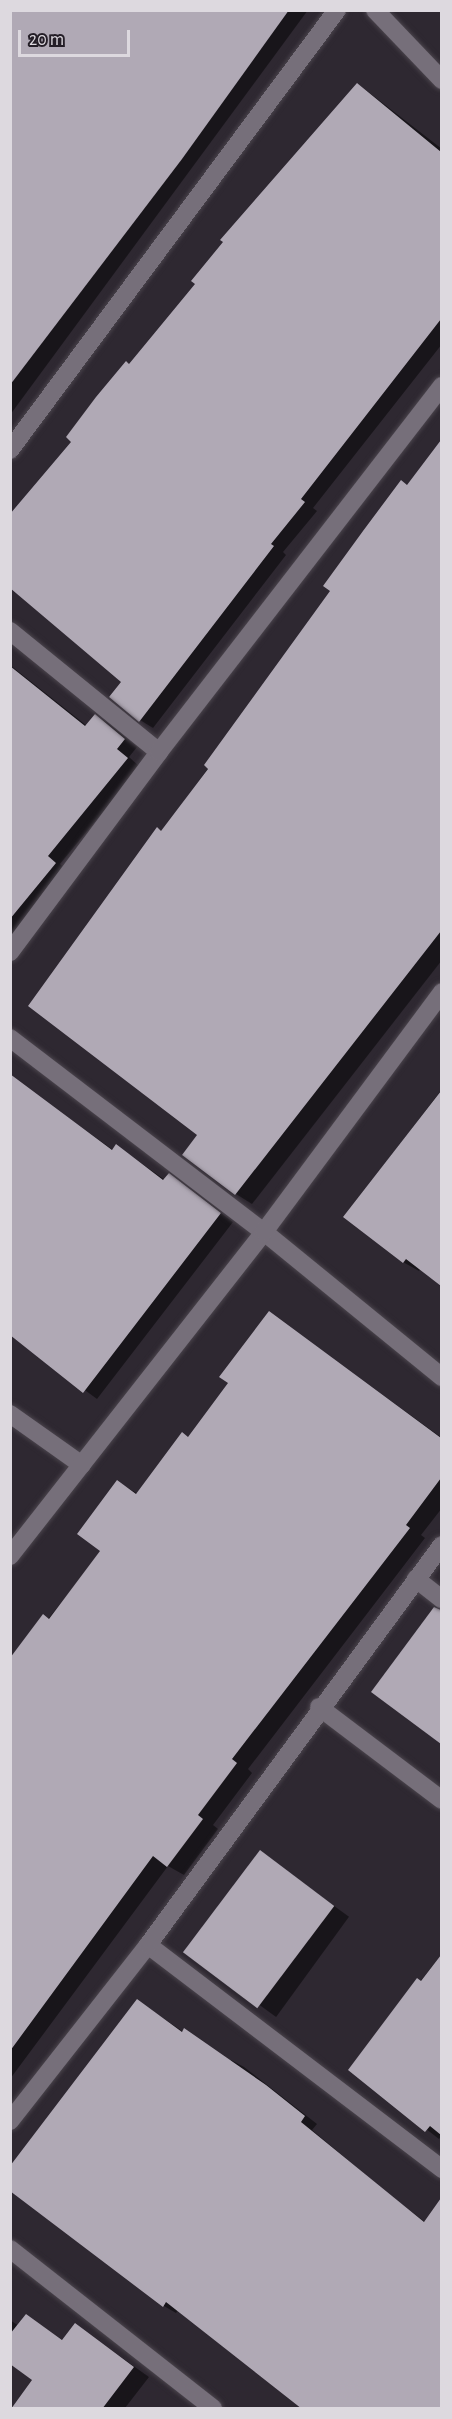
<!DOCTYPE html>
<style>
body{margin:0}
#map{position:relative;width:452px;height:2419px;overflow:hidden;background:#2e2831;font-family:"Alegreya Sans",sans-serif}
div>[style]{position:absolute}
.shadow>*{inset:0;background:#0007;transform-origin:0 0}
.building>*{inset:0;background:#b0a9b5;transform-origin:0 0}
.roads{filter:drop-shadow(0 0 2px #4a444c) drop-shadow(0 0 2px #4a444c)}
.minor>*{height:18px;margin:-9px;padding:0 9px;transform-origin:9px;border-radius:9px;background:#766f7a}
span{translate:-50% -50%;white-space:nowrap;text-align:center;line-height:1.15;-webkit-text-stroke:6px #241e27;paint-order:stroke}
.frame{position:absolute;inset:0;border:12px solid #ddd9df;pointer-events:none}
.scale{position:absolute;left:18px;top:30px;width:112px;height:27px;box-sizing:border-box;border:3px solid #ddd9df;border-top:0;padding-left:8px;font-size:18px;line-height:21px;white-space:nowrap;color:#ddd9df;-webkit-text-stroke:4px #241e27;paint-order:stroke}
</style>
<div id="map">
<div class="shadow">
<div style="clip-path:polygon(15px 10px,308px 10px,10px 415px,10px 16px)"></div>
<div style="clip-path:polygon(358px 84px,442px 149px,442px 344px,313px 508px,317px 511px,283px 552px,286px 555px,153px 728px,140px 720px,123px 682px,73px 442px)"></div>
<div style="clip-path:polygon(442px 444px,442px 960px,252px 1204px,236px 1194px,200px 1135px,162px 832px)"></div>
<div style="clip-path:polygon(10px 665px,87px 726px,95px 716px,108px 723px,137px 747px,129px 757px,140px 767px,60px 864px,68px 871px,10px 941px)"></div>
<div style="clip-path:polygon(10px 1076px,113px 1150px,117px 1146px,165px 1180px,169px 1175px,182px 1183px,233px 1222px,97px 1399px,10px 1335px)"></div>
<div style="clip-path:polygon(442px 1089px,442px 1284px,421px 1268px,419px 1271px,403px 1262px,345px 1216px)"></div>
<div style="clip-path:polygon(270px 1313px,442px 1438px,442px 1508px,421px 1535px,425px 1538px,248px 1769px,252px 1773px,213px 1825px,218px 1829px,184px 1875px,168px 1866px,10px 2079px,10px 1667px,102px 1551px,118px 1482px,138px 1494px,189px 1438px,230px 1383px)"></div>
<div style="clip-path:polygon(435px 1609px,442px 1612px,442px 1743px,373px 1692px)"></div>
<div style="left:260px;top:1852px;width:110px;height:124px;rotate:36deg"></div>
<div style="clip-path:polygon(442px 1954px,442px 2135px,439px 2139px,350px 2070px)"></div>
<div style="clip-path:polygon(138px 2001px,229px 2063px,231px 2060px,244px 2067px,317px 2124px,312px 2130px,391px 2196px,425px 2222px,442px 2229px,442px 2408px,302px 2408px,178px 2310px,176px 2313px,164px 2306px)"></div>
<div style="clip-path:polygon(27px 2316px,64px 2341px,76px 2325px,149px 2377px,125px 2408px,13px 2408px,34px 2380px,10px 2362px,10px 2320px,19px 2326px)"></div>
</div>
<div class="building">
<div style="clip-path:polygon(10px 10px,289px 10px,182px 159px,10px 385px)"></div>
<div style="clip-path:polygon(357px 83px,441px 152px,441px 319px,301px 499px,305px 502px,271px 544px,274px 546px,139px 722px,109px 697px,121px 682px,10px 588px,10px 514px,71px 442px,66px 437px,96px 397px,126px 361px,129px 364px,195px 284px,191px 281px,223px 242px,220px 240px)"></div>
<div style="clip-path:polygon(441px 440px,441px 931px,235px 1195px,182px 1155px,197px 1135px,28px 1006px,157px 827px,161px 831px,208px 769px,204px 765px,330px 591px,323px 586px,363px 531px,401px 480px,407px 485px)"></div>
<div style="clip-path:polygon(10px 666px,85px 726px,95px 714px,125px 739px,117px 749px,128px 758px,48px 856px,56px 863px,10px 919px)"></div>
<div style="clip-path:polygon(10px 1074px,112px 1150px,116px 1144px,163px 1180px,169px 1173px,221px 1213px,83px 1393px,10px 1335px)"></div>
<div style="clip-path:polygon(441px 1091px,441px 1286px,406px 1259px,403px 1263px,343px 1217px)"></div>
<div style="clip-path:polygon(269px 1311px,441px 1438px,441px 1478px,406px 1525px,410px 1528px,232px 1759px,237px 1763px,198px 1815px,203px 1819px,167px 1867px,153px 1856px,10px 2051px,10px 1658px,43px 1614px,49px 1619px,100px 1551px,77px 1534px,117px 1480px,136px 1494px,182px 1432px,188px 1437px,228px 1383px,219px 1377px)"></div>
<div style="clip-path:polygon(434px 1607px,441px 1610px,441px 1744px,371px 1692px)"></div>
<div style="left:260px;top:1850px;width:93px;height:128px;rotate:37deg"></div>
<div style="clip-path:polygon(441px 1955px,441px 2135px,430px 2126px,425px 2132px,348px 2070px,417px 1978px,421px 1981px)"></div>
<div style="clip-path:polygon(137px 1999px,182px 2032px,184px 2028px,266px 2085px,305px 2116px,301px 2122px,424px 2222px,441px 2198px,441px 2409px,302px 2409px,166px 2302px,163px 2307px,10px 2191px,10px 2166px)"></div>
<div style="clip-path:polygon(26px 2314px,62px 2340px,75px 2323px,134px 2367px,102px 2409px,11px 2409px,32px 2380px,10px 2364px,10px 2334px)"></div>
</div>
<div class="roads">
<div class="minor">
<div style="left:375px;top:10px;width:97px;rotate:46.3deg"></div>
<div style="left:10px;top:450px;width:548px;rotate:-53.38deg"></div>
<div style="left:10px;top:631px;width:192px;rotate:39.1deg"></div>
<div style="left:10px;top:952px;width:249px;rotate:-53.3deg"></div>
<div style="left:159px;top:752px;width:463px;rotate:-52.3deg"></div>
<div style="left:10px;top:1038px;width:320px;rotate:37.4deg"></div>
<div style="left:264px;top:1232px;width:230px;rotate:39.2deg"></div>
<div style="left:10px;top:1414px;width:88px;rotate:35.3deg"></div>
<div style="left:10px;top:1556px;width:412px;rotate:-51.9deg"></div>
<div style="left:264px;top:1232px;width:299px;rotate:-53.4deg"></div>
<div style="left:416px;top:1579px;width:33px;rotate:38deg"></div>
<div style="left:319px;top:1707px;width:154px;rotate:37.1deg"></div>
<div style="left:148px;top:1945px;width:370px;rotate:37.3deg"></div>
<div style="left:10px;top:2121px;width:224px;rotate:-51.9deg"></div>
<div style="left:148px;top:1945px;width:496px;rotate:-53.7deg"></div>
<div style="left:10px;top:2249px;width:258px;rotate:38.1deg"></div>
</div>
</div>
<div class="frame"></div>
<div class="scale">20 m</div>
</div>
